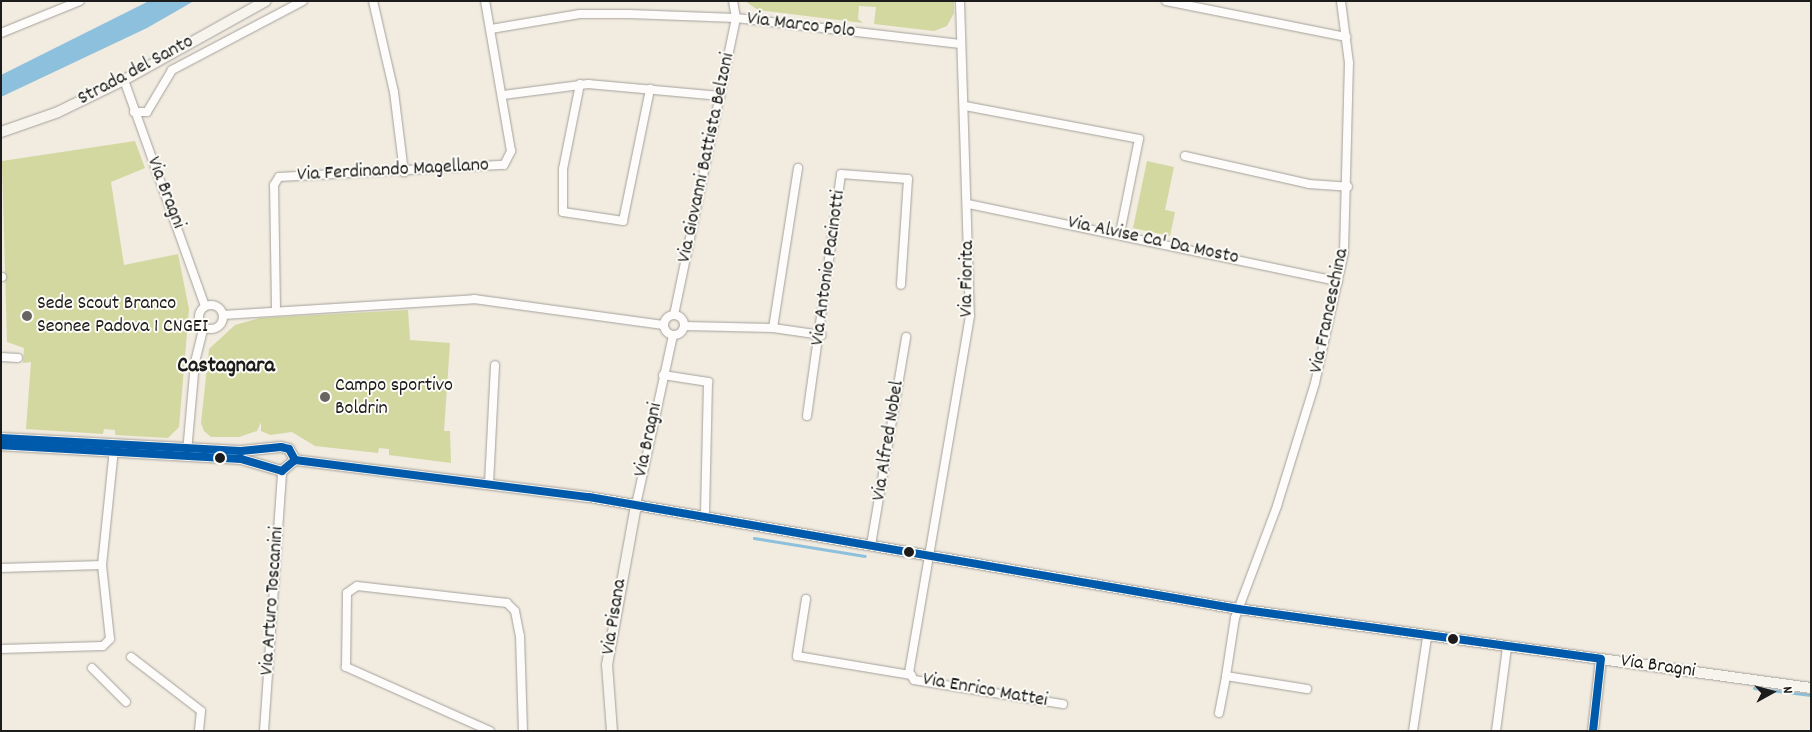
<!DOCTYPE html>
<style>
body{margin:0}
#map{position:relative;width:1812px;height:732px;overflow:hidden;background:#f1ebe0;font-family:Dekko,sans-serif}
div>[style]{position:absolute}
.green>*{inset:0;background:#d2d8a0}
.water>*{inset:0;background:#8dc0dc}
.stream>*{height:2.5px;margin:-1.25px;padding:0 1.25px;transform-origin:1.25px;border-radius:1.25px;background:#8dc0dc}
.roads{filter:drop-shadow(0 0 1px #a4a19b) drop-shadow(0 0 1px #a4a19b)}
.street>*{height:8px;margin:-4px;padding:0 4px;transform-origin:4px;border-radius:4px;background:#fdfcfa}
.street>.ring{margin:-4px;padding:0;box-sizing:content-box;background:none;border:8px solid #fdfcfa;border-radius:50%}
.secondary>*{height:10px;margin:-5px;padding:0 5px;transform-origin:5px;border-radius:5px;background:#f7f3ed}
.bus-1>*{height:8px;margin:-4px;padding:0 4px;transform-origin:4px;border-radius:4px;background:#005aab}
.dots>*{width:14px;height:14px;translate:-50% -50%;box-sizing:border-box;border:2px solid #fdfcf7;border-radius:50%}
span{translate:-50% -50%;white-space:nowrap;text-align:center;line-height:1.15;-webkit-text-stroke:4px #fdfcf7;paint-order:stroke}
.street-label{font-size:20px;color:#1c1c1c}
.poi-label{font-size:20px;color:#1c1c1c}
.left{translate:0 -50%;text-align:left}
.quarter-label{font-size:22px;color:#1c1c1c;font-weight:700}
.frame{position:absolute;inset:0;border:2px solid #1c1c1c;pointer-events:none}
.north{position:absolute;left:1747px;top:667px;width:50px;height:50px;-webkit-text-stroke:4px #fdfcf7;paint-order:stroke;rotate:83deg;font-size:14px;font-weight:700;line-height:20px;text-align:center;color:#1c1c1c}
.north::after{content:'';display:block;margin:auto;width:18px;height:22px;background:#1c1c1c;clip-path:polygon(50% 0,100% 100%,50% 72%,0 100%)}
</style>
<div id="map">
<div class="green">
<div style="clip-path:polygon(745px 1px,954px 1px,954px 13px,947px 26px,934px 31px,874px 24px,876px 7px,859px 6px,858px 19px,863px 23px,758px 10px)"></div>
<div style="clip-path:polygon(135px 141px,145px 168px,111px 182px,124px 265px,178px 254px,189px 309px,179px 427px,168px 438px,115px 435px,115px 430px,104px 429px,103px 434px,26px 429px,31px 362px,23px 363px,24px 348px,7px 342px,2px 161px)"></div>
<div style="clip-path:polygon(1147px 161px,1174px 167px,1165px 210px,1175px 212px,1170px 236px,1133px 228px)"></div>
<div style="clip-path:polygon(408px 310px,410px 340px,450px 343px,444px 431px,450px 431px,451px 463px,389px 455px,389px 449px,379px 448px,378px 453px,315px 446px,292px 432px,270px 435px,261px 431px,261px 422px,257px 431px,239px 437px,211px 437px,204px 431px,201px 423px,209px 349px,235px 325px,260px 318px)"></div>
</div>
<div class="water">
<div style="clip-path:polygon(149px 1px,194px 1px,147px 28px,1px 97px,1px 75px)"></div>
</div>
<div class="stream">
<div style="left:754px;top:538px;width:112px;rotate:9.2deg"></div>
<div style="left:1754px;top:688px;width:57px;rotate:7deg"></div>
</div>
<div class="roads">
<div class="street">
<div style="left:373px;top:1px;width:93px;rotate:77deg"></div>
<div style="left:394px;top:92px;width:81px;rotate:82.9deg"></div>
<div style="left:960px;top:1px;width:315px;rotate:88.2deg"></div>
<div style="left:970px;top:316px;width:361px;rotate:99.7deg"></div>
<div style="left:909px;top:672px;width:9px;rotate:58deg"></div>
<div style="left:914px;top:680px;width:151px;rotate:9.2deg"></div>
<div style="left:1166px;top:1px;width:184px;rotate:11.3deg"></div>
<div style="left:491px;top:29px;width:90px;rotate:-9.6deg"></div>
<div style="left:580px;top:14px;width:49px"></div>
<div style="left:629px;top:14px;width:107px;rotate:2.1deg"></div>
<div style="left:736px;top:18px;width:226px;rotate:6.6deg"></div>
<div style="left:1px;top:33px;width:85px;rotate:-22.1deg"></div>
<div style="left:124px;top:80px;width:240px;rotate:70.3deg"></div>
<div style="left:580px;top:84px;width:87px;rotate:101.3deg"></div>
<div style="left:563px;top:169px;width:43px;rotate:90deg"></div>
<div style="left:563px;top:212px;width:61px;rotate:8.5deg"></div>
<div style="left:623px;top:221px;width:135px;rotate:-78.4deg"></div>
<div style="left:503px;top:95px;width:86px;rotate:-7.4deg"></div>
<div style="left:588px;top:84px;width:133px;rotate:5.2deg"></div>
<div style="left:965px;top:106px;width:177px;rotate:10.7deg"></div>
<div style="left:1139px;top:139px;width:96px;rotate:101.4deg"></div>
<div style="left:134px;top:112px;width:13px"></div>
<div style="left:147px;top:112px;width:49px;rotate:-59.2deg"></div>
<div style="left:172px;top:70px;width:148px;rotate:-27.8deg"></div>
<div style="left:1185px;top:156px;width:127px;rotate:12.7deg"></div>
<div style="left:1309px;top:184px;width:39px;rotate:4deg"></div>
<div style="left:968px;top:204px;width:378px;rotate:11.8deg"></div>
<div style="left:1px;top:277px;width:1px"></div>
<div class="ring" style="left:199px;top:305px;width:16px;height:16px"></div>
<div style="left:276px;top:309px;width:124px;rotate:-90.9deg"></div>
<div style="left:274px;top:185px;width:9px;rotate:-58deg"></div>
<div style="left:279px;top:177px;width:225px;rotate:-3.1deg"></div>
<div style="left:504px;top:165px;width:16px;rotate:-63deg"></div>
<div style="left:511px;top:151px;width:152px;rotate:-99.8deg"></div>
<div class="ring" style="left:664px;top:315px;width:12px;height:12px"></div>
<div style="left:223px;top:315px;width:252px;rotate:-3.6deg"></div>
<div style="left:474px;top:299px;width:191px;rotate:7.8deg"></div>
<div style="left:674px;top:315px;width:303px;rotate:-78.2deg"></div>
<div style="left:736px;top:18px;width:17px;rotate:-100deg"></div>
<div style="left:684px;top:326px;width:89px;rotate:1.3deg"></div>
<div style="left:773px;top:328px;width:49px;rotate:8.3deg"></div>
<div style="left:773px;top:328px;width:162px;rotate:-81.1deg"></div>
<div style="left:1px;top:357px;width:17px;rotate:3deg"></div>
<div style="left:663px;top:375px;width:46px;rotate:8.8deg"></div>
<div style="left:708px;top:382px;width:135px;rotate:91.3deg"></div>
<div style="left:807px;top:416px;width:244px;rotate:-82deg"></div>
<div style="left:841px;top:174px;width:67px;rotate:4.3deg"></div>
<div style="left:908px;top:179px;width:106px;rotate:93.8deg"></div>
<div style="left:187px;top:452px;width:90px;rotate:-84.9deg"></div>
<div style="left:195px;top:362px;width:36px;rotate:-76deg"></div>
<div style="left:489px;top:484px;width:119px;rotate:-87.1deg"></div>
<div style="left:636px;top:505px;width:173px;rotate:-77.7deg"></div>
<div style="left:871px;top:545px;width:211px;rotate:-80.4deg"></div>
<div style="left:1px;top:568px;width:101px;rotate:-1.7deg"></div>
<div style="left:806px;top:599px;width:58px;rotate:99deg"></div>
<div style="left:797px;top:656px;width:116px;rotate:9.5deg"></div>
<div style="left:1px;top:649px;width:102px;rotate:-1.7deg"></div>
<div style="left:103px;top:646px;width:10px;rotate:-45deg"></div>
<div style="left:110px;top:639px;width:74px;rotate:-96.2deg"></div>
<div style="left:102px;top:565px;width:118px;rotate:-84.1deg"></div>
<div style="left:131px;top:657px;width:88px;rotate:37.6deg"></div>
<div style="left:201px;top:711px;width:20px;rotate:96deg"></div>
<div style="left:92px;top:668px;width:48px;rotate:45deg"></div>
<div style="left:1307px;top:689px;width:82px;rotate:-170.9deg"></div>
<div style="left:1226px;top:676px;width:59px;rotate:-81.2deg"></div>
<div style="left:1235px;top:618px;width:120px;rotate:-69.4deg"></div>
<div style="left:1277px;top:506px;width:129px;rotate:-72.8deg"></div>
<div style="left:1315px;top:383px;width:134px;rotate:-77.5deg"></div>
<div style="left:1344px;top:252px;width:189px;rotate:-88.5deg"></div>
<div style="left:1349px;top:63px;width:63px;rotate:-97.4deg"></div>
<div style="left:1219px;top:713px;width:38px;rotate:-79deg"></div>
<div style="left:264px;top:731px;width:261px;rotate:-86deg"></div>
<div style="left:490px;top:731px;width:158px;rotate:-156deg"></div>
<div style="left:346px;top:667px;width:74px;rotate:-89.2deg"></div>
<div style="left:347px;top:593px;width:12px;rotate:-35deg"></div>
<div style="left:357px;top:586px;width:151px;rotate:6.5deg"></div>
<div style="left:507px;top:603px;width:11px;rotate:45deg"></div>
<div style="left:515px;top:611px;width:25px;rotate:79deg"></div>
<div style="left:520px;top:636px;width:95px;rotate:88.2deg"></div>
<div style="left:1413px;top:731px;width:95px;rotate:-81.5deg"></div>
<div style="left:1496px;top:731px;width:85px;rotate:-82.5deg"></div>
</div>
<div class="secondary">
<div style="left:1px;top:132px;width:60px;rotate:-19.3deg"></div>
<div style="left:58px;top:112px;width:73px;rotate:-25.9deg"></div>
<div style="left:124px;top:80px;width:162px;rotate:-29.1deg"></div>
<div style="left:1px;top:438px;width:240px;rotate:3.1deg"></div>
<div style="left:241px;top:451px;width:40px;rotate:-5.7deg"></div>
<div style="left:281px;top:447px;width:8px;rotate:14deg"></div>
<div style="left:289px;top:449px;width:13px;rotate:61deg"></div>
<div style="left:295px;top:460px;width:17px;rotate:140deg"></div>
<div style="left:282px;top:471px;width:43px;rotate:-163.7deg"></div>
<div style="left:241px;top:459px;width:240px;rotate:-176.7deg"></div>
<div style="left:295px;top:460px;width:296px;rotate:7.2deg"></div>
<div style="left:589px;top:497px;width:659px;rotate:9.79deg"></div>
<div style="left:1238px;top:609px;width:578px;rotate:7.85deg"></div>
<div style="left:612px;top:731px;width:66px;rotate:-94.3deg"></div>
<div style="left:607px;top:665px;width:163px;rotate:-79.7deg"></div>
<div style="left:1593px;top:731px;width:72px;rotate:-83.7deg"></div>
</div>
</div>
<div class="bus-1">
<div style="left:1px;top:438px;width:240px;rotate:3.1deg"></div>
<div style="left:241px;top:451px;width:40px;rotate:-5.7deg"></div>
<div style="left:281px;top:447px;width:8px;rotate:14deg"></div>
<div style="left:289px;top:449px;width:13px;rotate:61deg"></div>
<div style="left:295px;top:460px;width:17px;rotate:140deg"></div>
<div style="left:282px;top:471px;width:43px;rotate:-163.7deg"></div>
<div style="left:241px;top:459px;width:240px;rotate:-176.7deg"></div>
<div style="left:295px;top:460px;width:296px;rotate:7.2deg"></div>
<div style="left:589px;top:497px;width:659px;rotate:9.79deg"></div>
<div style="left:1238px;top:609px;width:366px;rotate:7.8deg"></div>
<div style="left:1593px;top:731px;width:72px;rotate:-83.7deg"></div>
</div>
<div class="dots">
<div style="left:27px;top:316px;background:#676461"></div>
<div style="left:325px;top:397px;background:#676461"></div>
<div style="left:220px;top:458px;background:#1c1c1c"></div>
<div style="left:909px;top:552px;background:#1c1c1c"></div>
<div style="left:1453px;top:639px;background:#1c1c1c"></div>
</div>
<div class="street-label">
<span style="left:801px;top:26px;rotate:7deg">Via Marco Polo</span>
<span style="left:136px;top:71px;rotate:-28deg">Strada del Santo</span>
<span style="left:707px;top:158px;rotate:-78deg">Via Giovanni Battista Belzoni</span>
<span style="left:393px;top:171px;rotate:-3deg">Via Ferdinando Magellano</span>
<span style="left:165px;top:193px;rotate:69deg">Via Bragni</span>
<span style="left:1153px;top:241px;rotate:12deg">Via Alvise Ca' Da Mosto</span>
<span style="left:829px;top:268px;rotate:-82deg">Via Antonio Pacinotti</span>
<span style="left:968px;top:279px;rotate:-89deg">Via Fiorita</span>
<span style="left:1330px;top:311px;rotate:-78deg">Via Franceschina</span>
<span style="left:649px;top:440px;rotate:-78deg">Via Bragni</span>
<span style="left:889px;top:441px;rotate:-81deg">Via Alfred Nobel</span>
<span style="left:273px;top:601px;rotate:-86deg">Via Arturo Toscanini</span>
<span style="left:615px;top:617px;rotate:-81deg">Via Pisana</span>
<span style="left:1658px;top:667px;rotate:8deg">Via Bragni</span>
<span style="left:985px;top:691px;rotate:10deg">Via Enrico Mattei</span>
</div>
<div class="poi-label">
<span class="left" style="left:37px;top:316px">Sede Scout Branco<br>Seonee Padova 1 CNGEI</span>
<span class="left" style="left:335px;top:398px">Campo sportivo<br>Boldrin</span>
</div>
<div class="quarter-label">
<span style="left:226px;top:367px">Castagnara</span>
</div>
<div class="frame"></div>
<div class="north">N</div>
</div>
